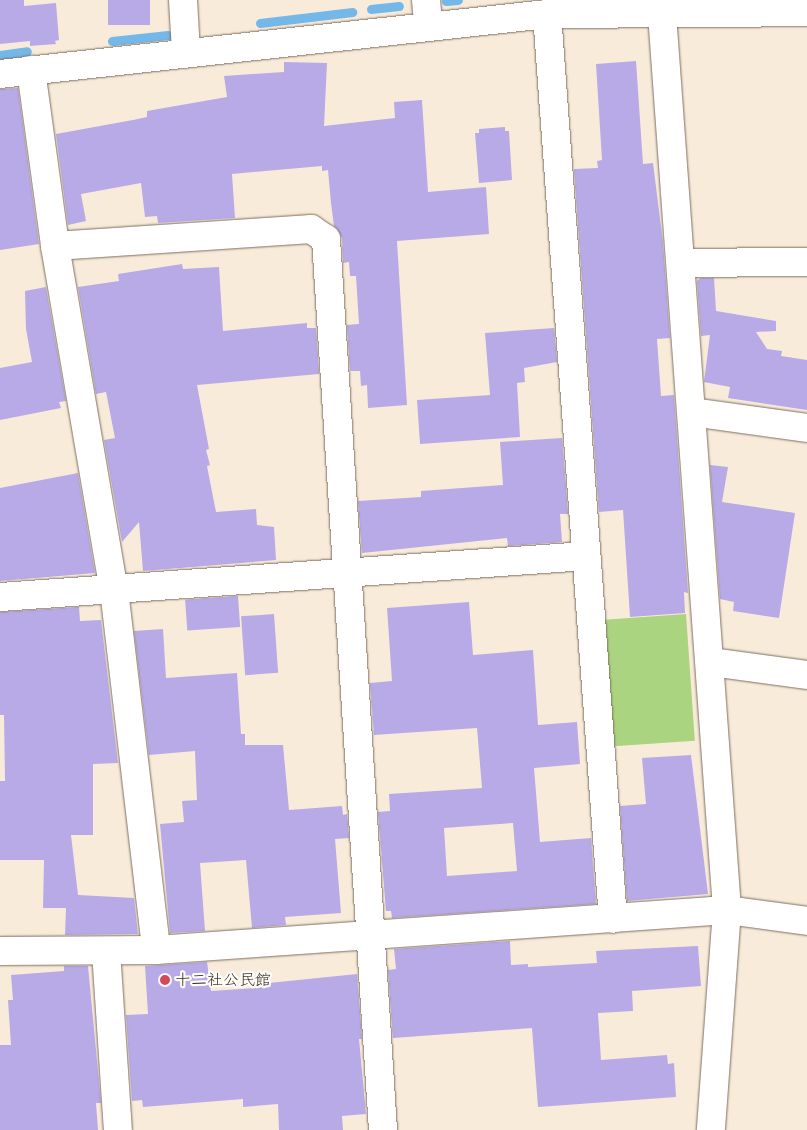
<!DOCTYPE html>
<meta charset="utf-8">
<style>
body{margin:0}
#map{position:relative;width:807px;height:1130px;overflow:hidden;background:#f9ebda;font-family:Pangolin,"Klee One",sans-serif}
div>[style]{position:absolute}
.green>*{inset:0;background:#aad47f;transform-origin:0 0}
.stream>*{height:9px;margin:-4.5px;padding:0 4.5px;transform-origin:4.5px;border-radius:4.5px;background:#73b8e9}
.building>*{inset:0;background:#b8aae6;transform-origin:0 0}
.roads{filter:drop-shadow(0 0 1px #7e6e60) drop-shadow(0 0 1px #7e6e60)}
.street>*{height:28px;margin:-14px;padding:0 14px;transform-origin:14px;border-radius:14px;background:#fff}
.dots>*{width:14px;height:14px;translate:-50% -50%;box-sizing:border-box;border:2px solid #fdfcf7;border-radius:50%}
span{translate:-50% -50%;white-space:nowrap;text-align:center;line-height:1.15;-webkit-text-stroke:4.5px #fdfcf7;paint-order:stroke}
.poi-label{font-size:16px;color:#3b2a1e}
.left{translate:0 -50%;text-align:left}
</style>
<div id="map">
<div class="green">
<div style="left:686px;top:614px;width:127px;height:85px;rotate:86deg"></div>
</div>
<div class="stream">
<div style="left:446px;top:1px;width:12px;rotate:-5deg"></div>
<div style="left:371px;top:9px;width:28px;rotate:-6deg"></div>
<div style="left:260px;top:23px;width:93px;rotate:-6.8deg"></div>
<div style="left:112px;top:41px;width:56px;rotate:-6.1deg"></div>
<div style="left:0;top:55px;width:27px;rotate:-8deg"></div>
</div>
<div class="building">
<div style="clip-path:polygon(0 0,24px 0,24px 6px,56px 3px,59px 40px,55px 41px,56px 44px,30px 46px,30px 41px,0 44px)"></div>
<div style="left:108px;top:0;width:42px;height:25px"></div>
<div style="clip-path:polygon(636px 61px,643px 164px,653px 163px,663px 243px,670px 338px,657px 339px,661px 396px,674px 395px,688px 593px,684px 592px,685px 613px,630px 617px,623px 510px,599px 512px,574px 169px,598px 168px,597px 161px,602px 160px,596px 64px)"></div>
<div style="clip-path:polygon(284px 62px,327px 63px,324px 126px,395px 118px,394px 102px,422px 100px,428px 192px,486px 187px,489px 234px,397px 241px,407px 405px,368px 408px,367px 385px,361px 386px,360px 371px,350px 371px,347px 325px,359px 324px,356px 276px,350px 276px,349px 262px,343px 263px,342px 238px,334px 226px,331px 203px,328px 170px,322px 171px,322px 166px,232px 174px,235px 218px,158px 223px,157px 216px,145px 217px,141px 183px,81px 194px,86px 221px,68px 225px,56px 134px,133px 120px,147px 117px,147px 111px,227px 97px,224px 76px,284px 72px)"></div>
<div style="clip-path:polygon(18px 88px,39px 244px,0 250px,0 89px)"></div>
<div style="clip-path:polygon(505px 127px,505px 131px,509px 131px,512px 180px,479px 183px,475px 133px,479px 133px,479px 129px)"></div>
<div style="clip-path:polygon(182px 264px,183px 269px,219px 267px,223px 331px,307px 323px,307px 328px,316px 328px,319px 374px,197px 385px,209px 449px,206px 450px,210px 465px,207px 466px,216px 512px,256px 509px,257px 525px,274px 527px,276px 560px,143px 571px,139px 522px,122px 542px,104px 440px,115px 438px,106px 392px,96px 394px,78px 287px,119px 281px,118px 274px)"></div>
<div style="clip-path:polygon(700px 278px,714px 278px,716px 311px,776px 321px,776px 331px,756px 332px,767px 349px,782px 351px,781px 356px,807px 360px,807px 410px,728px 398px,730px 387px,704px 382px,710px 335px,701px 336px,697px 281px)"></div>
<div style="clip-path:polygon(46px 287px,66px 401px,59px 402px,61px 408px,0 420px,0 368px,32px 362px,26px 329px,25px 291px)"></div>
<div style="clip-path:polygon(554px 328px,557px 362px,524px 368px,525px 382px,517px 383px,520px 437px,420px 444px,417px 400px,490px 395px,485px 333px)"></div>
<div style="clip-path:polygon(562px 438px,568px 514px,560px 514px,562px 542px,508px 546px,507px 538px,362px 553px,358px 501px,421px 497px,421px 491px,503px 485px,500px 442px)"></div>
<div style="clip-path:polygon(710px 465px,728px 467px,722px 502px,795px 513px,779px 618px,733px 611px,734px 602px,720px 599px)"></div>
<div style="clip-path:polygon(78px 473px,95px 573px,0 581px,0 488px)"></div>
<div style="left:238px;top:596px;width:31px;height:53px;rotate:86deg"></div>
<div style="clip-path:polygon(evenodd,469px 602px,473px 655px,533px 650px,538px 725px,577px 722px,580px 764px,534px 768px,540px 842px,591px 838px,596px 904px,392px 918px,391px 911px,386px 911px,378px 812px,390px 811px,389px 794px,482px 788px,477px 728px,374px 735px,370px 683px,392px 681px,387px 608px,469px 602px,513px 823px,517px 871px,447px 876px,444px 828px,513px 823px)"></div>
<div style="clip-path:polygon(79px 607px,80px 621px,101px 620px,118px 763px,93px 764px,93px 835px,71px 835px,78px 895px,134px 898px,138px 934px,65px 935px,66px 908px,43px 908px,44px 860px,0 860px,0 781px,5px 781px,4px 715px,0 715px,0 612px)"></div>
<div style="left:274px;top:614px;width:59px;height:33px;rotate:86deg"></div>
<div style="clip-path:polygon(163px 629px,166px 678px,237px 673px,241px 734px,245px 734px,245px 745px,283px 745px,289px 810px,342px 806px,343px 815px,347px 814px,349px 838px,335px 839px,341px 913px,285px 917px,286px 925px,252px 928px,246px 860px,200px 863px,205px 931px,170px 933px,160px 824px,184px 822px,182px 801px,197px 800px,195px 751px,149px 755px,134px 631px)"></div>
<div style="clip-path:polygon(691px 755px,708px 894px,627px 901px,620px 806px,646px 804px,642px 758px)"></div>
<div style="clip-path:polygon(510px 941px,511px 965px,528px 964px,528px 967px,597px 963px,596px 951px,698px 946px,701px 986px,632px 991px,633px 1011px,598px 1013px,601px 1060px,667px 1055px,668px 1064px,674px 1063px,676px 1097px,538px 1107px,532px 1028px,393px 1038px,388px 970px,396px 969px,394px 949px)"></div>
<div style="clip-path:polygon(207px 962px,211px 991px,269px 987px,269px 983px,357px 974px,362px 1039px,359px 1039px,366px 1114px,342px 1116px,343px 1130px,279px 1130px,278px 1104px,243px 1107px,243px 1099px,143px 1107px,142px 1100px,132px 1101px,126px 1015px,148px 1014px,145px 966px)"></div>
<div style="clip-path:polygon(64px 966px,88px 966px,101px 1103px,96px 1103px,98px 1130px,0 1130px,0 1045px,11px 1045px,8px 1000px,13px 1000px,11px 975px,64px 971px)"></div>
</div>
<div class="roads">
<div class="street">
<div style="left:183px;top:0;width:52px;rotate:86.7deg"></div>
<div style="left:426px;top:0;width:25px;rotate:85deg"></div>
<div style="left:661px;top:0;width:912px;rotate:85.85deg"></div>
<div style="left:727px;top:910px;width:221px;rotate:94.2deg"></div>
<div style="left:547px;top:14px;width:907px;rotate:85.83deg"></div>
<div style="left:31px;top:70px;width:178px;rotate:82.2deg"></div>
<div style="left:55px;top:246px;width:349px;rotate:80.3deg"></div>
<div style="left:114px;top:590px;width:362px;rotate:83.3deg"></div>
<div style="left:0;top:74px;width:550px;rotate:-6.26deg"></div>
<div style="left:547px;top:14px;width:260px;rotate:-0.4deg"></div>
<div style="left:55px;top:246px;width:257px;rotate:-3.8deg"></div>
<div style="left:311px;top:229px;width:18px;rotate:34deg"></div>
<div style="left:326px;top:239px;width:893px;rotate:86.34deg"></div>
<div style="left:681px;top:263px;width:126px;rotate:-0.5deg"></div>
<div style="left:692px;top:412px;width:116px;rotate:7.9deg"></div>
<div style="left:0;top:597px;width:588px;rotate:-4deg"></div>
<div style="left:711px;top:662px;width:97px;rotate:7.7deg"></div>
<div style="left:0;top:951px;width:156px;rotate:-0.4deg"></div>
<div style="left:156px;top:950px;width:572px;rotate:-4.01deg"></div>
<div style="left:727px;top:910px;width:81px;rotate:7.8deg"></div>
<div style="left:106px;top:951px;width:179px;rotate:86.2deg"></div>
</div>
</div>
<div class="dots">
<div style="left:165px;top:980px;background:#d1495b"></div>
</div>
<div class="poi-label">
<span class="left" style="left:175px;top:980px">十二社公民館</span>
</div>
</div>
